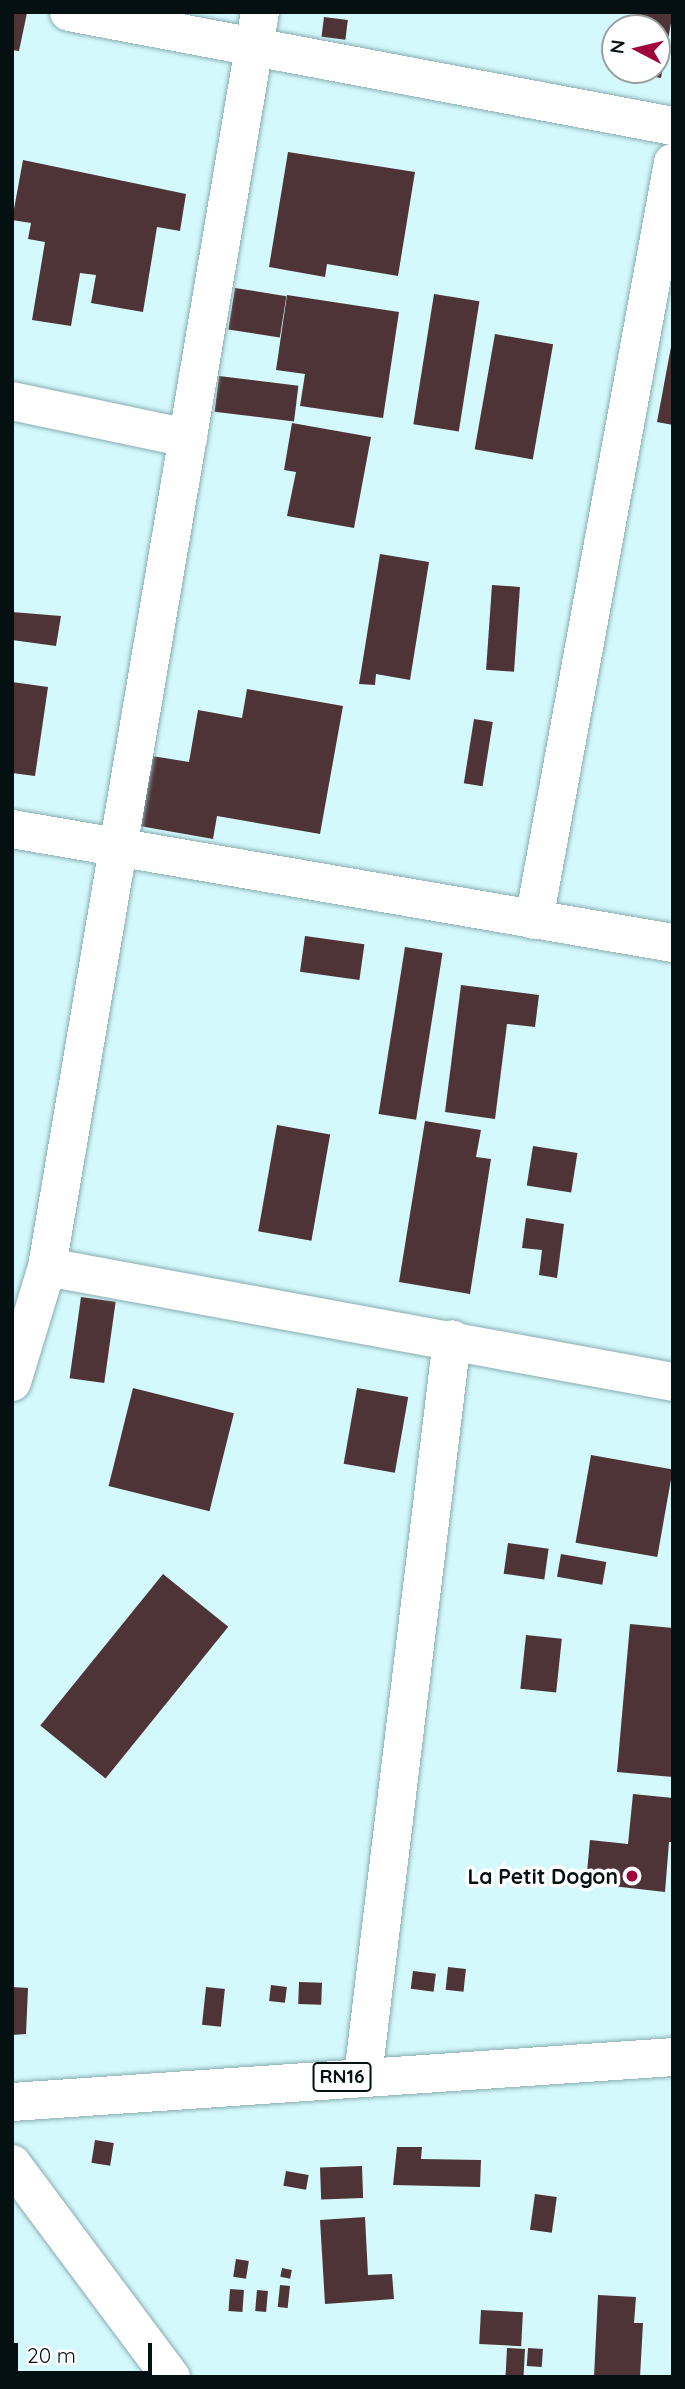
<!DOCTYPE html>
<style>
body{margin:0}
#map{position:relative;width:685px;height:2389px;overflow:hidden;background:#d3f9fc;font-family:Quicksand,sans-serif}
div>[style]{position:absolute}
.building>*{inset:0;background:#4f3437;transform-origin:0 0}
.roads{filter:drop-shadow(0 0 2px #88acaf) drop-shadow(0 0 2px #88acaf)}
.minor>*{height:38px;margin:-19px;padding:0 19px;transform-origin:19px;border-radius:19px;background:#fff}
.primary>*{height:38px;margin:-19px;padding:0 19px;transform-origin:19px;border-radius:19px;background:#fff}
.dots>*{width:19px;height:19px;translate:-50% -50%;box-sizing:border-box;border:4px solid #fff;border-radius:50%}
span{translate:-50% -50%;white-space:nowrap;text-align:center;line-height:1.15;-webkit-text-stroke:7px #fff;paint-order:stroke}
.shield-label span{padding:2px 5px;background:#fff;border:2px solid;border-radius:5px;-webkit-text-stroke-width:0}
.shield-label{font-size:19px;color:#041011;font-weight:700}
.poi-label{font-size:21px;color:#041011;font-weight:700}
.right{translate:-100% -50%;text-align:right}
.frame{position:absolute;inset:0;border:14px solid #041011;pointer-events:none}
.north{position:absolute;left:601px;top:14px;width:70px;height:70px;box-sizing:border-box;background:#fff;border:2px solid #9b9fa0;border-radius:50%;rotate:277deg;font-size:19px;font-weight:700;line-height:28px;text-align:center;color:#041011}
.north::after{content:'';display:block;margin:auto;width:24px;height:32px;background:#a1013a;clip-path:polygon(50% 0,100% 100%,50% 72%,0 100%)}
.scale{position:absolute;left:14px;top:2343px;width:138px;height:32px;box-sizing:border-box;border:4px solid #041011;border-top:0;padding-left:9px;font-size:21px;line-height:24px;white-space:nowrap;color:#041011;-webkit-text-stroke:5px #fff;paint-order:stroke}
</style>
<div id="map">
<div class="building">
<div style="clip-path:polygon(12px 12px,27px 13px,19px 51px,12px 50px)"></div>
<div style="clip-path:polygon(637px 12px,673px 12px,661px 78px,626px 71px,657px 70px,657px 28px,634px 28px)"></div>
<div style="left:324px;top:17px;width:24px;height:20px;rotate:7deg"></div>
<div style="clip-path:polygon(288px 152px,415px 172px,398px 276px,327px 264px,325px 277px,269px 267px)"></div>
<div style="clip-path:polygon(23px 160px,186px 194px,180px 231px,157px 227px,143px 312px,91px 303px,96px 275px,80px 273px,71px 326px,32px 320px,45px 242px,28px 239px,31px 223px,12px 220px)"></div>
<div style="left:235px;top:288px;width:52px;height:42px;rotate:9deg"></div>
<div style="left:434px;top:294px;width:46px;height:132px;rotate:9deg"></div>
<div style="clip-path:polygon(287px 295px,399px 312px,383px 418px,300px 406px,305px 374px,276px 370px)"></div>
<div style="left:495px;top:334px;width:59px;height:117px;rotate:10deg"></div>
<div style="clip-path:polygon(671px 347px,673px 347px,673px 425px,657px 422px)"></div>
<div style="left:219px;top:376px;width:80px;height:36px;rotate:7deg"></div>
<div style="clip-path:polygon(292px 423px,371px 437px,354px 528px,287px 516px,296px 472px,284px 470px)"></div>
<div style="clip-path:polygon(380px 554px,429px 562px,410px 680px,376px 674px,375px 685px,359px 684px)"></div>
<div style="left:492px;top:585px;width:28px;height:85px;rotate:4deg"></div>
<div style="clip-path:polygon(12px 612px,61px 616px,56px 646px,12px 640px)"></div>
<div style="clip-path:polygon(12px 682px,48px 687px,35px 776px,12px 773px)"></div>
<div style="clip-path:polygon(247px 689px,343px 706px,320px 834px,217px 816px,213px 839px,134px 825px,146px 755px,189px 762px,198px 710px,242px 718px)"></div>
<div style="left:474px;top:719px;width:19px;height:65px;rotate:9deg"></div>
<div style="left:305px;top:936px;width:60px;height:36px;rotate:8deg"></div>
<div style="left:405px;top:947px;width:38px;height:169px;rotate:9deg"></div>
<div style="clip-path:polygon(461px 985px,539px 995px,535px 1027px,507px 1024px,495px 1119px,445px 1112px)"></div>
<div style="clip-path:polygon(425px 1121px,481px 1130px,476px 1157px,491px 1159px,470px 1294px,399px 1282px)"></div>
<div style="left:277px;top:1125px;width:54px;height:108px;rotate:10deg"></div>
<div style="left:533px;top:1146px;width:45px;height:40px;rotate:9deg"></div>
<div style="clip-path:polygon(526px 1218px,564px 1224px,557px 1278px,539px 1275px,542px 1250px,522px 1248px)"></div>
<div style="left:81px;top:1297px;width:35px;height:82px;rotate:8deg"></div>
<div style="left:133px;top:1388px;width:104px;height:101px;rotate:14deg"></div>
<div style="left:357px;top:1388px;width:52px;height:77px;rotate:10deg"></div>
<div style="left:591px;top:1455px;width:83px;height:89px;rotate:10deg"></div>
<div style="left:508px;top:1543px;width:41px;height:31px;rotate:8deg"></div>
<div style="left:561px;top:1554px;width:46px;height:23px;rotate:10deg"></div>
<div style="left:163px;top:1574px;width:84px;height:195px;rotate:39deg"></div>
<div style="clip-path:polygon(630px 1624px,673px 1628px,673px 1777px,617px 1772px)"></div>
<div style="left:526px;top:1635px;width:36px;height:54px;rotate:6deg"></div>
<div style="clip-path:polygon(633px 1794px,673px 1798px,673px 1842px,669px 1842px,665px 1892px,586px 1883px,590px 1840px,628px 1844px)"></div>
<div style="left:448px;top:1967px;width:18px;height:23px;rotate:6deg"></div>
<div style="left:413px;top:1971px;width:23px;height:18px;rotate:7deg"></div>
<div style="left:299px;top:1982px;width:23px;height:22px;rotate:2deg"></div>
<div style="left:271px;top:1985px;width:16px;height:16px;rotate:7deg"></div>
<div style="clip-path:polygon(12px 1987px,28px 1988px,26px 2034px,12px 2035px)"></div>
<div style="left:206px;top:1987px;width:19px;height:38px;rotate:6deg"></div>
<div style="left:95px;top:2140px;width:19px;height:23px;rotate:9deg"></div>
<div style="clip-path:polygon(397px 2147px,422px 2147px,421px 2159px,481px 2160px,480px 2187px,393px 2185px)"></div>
<div style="left:362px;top:2166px;width:32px;height:42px;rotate:88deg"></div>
<div style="left:286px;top:2171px;width:23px;height:15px;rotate:10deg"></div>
<div style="left:535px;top:2194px;width:22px;height:36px;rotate:8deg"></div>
<div style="clip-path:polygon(365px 2217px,368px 2275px,392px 2274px,394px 2299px,325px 2304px,320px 2220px)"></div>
<div style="left:236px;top:2259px;width:13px;height:18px;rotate:9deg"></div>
<div style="left:282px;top:2268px;width:10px;height:9px;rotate:11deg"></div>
<div style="left:280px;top:2285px;width:10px;height:22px;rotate:6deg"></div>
<div style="left:230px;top:2289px;width:14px;height:22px;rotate:4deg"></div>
<div style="left:257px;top:2290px;width:11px;height:21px;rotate:5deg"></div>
<div style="clip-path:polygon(598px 2295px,636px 2297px,634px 2323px,643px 2323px,640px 2377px,594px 2377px)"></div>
<div style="left:481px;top:2310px;width:42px;height:34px;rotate:3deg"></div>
<div style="left:507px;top:2348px;width:18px;height:29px;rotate:3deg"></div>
<div style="left:528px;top:2348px;width:15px;height:18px;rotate:4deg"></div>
</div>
<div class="roads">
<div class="minor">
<div style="left:69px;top:12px;width:615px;rotate:10.69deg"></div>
<div style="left:12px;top:401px;width:180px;rotate:11.9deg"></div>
<div style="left:12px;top:829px;width:671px;rotate:9.79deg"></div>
<div style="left:534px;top:920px;width:770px;rotate:-79.6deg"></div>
<div style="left:47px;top:1267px;width:636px;rotate:10.41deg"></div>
<div style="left:12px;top:1382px;width:120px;rotate:-73.1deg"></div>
<div style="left:47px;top:1267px;width:1273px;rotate:-80.37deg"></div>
<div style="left:363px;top:2076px;width:742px;rotate:-83.11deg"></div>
<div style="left:12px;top:2164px;width:266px;rotate:53.3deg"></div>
</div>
<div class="primary">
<div style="left:12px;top:2102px;width:663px;rotate:-3.89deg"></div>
</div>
</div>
<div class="dots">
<div style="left:632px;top:1876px;background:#a1013a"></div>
</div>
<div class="shield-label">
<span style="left:342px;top:2077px">RN16</span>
</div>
<div class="poi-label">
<span class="right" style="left:618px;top:1876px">La Petit Dogon</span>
</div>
<div class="frame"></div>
<div class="north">N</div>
<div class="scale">20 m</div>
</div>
